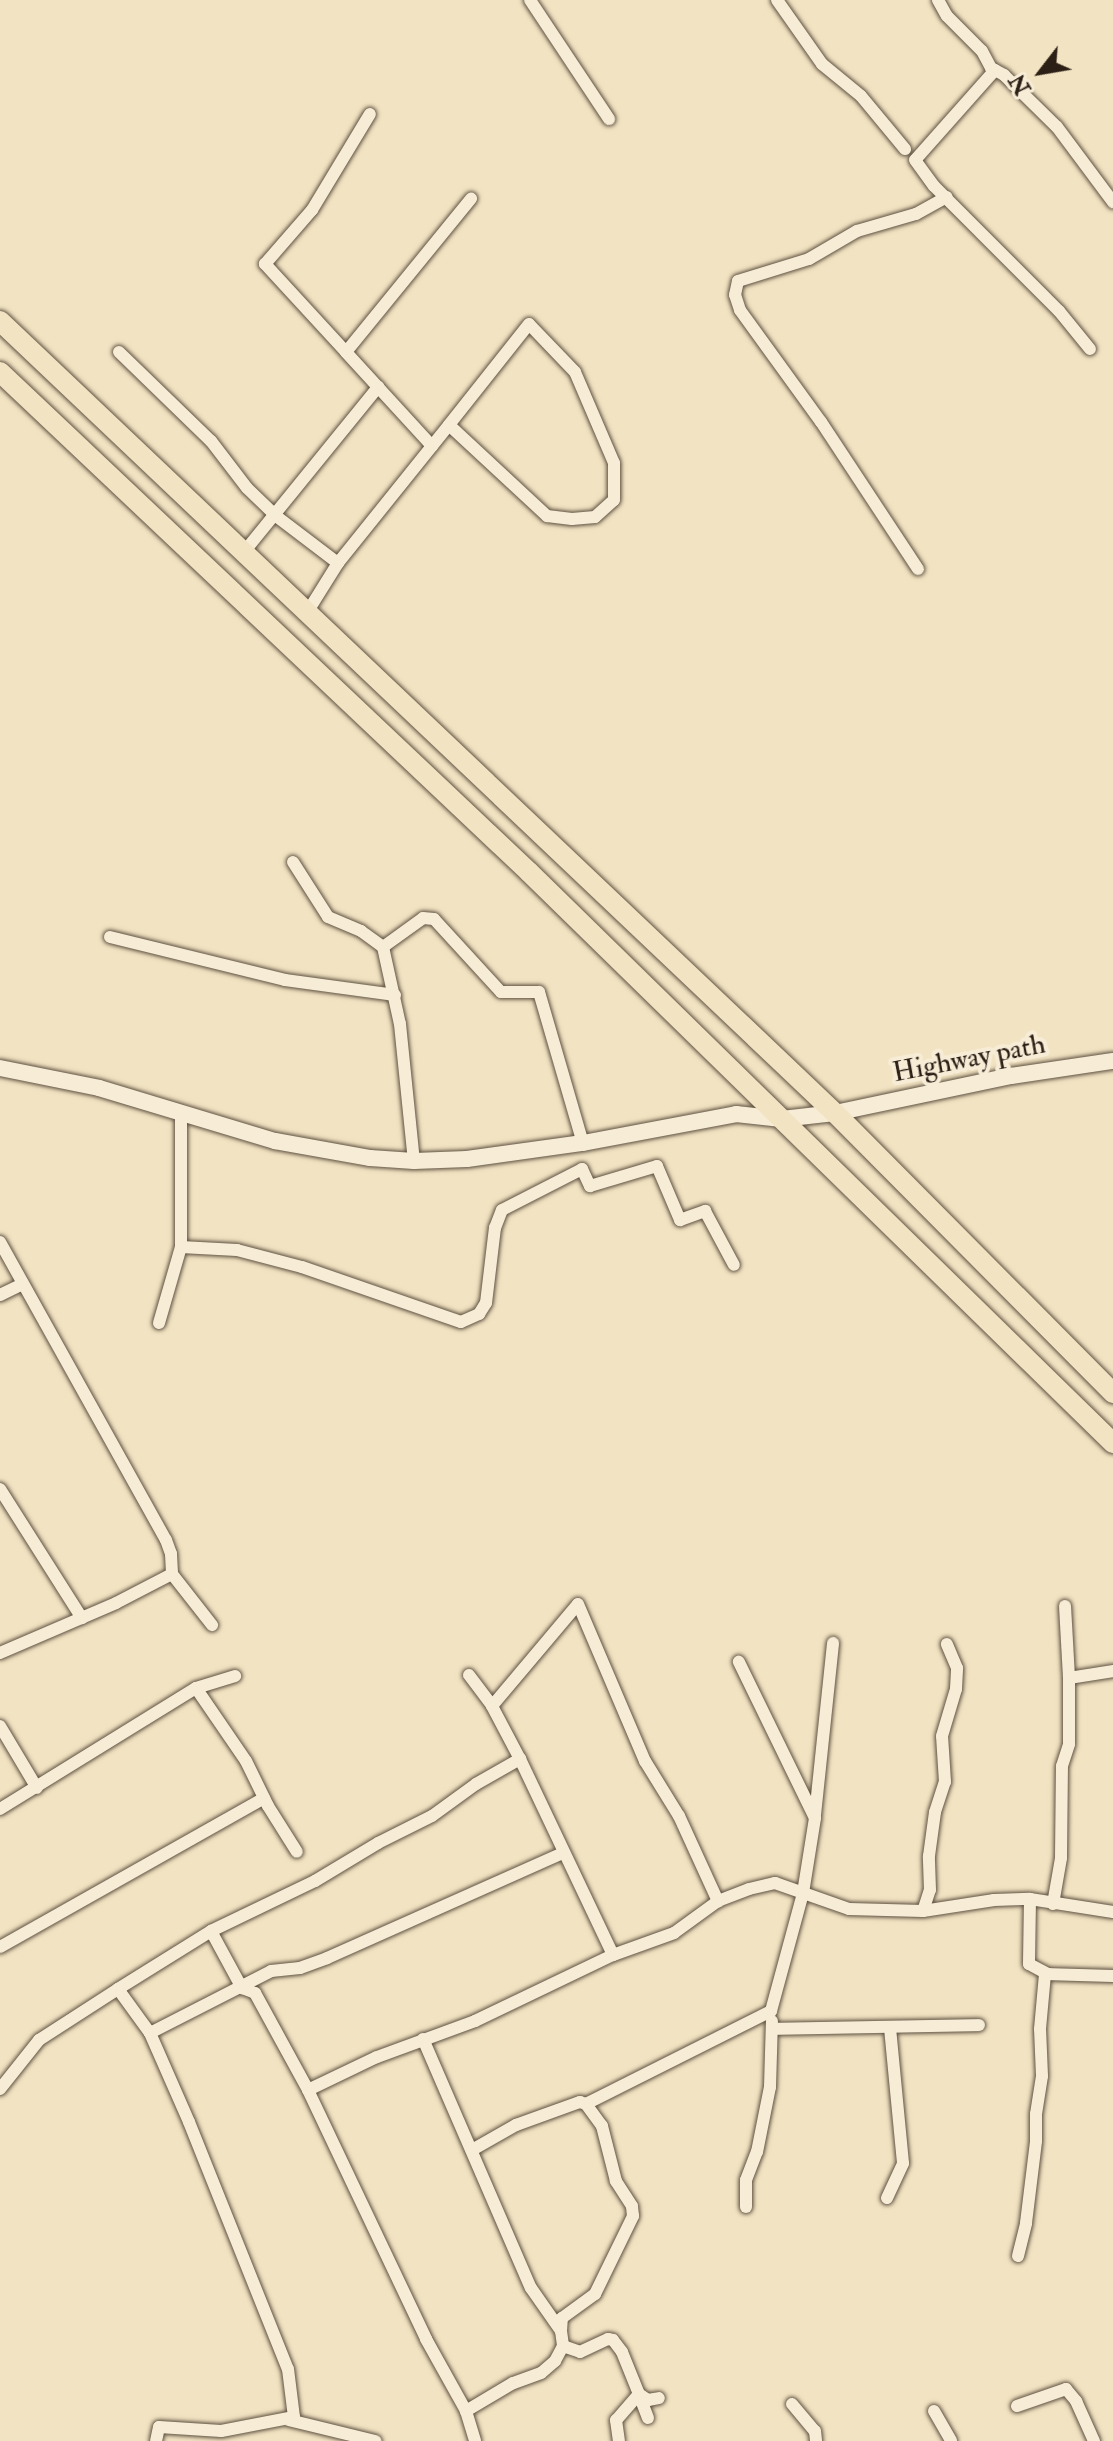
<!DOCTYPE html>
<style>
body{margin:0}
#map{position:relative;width:1113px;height:2441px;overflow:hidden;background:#f2e3c2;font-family:"IM FELL Double Pica",serif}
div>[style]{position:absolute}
.roads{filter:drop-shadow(0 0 2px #5e5141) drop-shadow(0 0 2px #5e5141)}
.minor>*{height:12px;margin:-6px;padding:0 6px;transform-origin:6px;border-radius:6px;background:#f7edd7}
.tertiary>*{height:16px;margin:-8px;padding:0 8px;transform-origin:8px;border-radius:8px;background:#f7edd7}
.trunk>*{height:20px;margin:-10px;padding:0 10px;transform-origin:10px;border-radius:10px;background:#f2e3c2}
span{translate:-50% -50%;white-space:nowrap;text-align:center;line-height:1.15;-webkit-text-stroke:8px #f7edd7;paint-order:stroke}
.street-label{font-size:28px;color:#2c2016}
.north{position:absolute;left:1001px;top:32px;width:80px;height:80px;-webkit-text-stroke:6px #f7edd7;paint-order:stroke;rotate:239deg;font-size:22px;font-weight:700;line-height:32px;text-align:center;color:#2c2016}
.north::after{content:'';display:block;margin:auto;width:28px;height:36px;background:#2c2016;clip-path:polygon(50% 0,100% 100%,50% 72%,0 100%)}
</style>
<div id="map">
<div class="roads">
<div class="minor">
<div style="left:530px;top:0;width:143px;rotate:56.4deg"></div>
<div style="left:777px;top:0;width:78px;rotate:54.9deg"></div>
<div style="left:822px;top:64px;width:50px;rotate:39.4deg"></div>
<div style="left:861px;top:96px;width:69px;rotate:50.3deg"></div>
<div style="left:938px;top:0;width:18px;rotate:61deg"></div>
<div style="left:947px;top:16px;width:49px;rotate:45deg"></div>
<div style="left:982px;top:51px;width:19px;rotate:62deg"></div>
<div style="left:991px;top:68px;width:15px;rotate:28deg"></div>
<div style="left:1004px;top:75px;width:74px;rotate:44.5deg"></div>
<div style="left:1057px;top:127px;width:94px;rotate:53.3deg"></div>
<div style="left:995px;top:70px;width:120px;rotate:131.6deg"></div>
<div style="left:915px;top:160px;width:32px;rotate:54deg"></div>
<div style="left:934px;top:186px;width:177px;rotate:45deg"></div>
<div style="left:1059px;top:311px;width:49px;rotate:50.8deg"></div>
<div style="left:119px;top:352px;width:128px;rotate:44.1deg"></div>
<div style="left:211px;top:441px;width:59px;rotate:52.5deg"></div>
<div style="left:247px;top:488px;width:40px;rotate:44deg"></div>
<div style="left:276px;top:516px;width:78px;rotate:37.2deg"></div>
<div style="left:338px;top:563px;width:57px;rotate:122deg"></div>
<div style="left:346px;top:352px;width:120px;rotate:-132.6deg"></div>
<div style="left:265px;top:264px;width:72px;rotate:-49deg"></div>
<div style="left:312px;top:210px;width:112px;rotate:-58.9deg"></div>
<div style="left:432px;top:446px;width:127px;rotate:-132.5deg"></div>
<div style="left:346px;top:352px;width:198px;rotate:-50.8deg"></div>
<div style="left:244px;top:552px;width:213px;rotate:-50.9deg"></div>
<div style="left:338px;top:563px;width:177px;rotate:-51.2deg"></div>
<div style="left:449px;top:425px;width:134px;rotate:42.9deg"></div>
<div style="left:547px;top:516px;width:25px;rotate:7deg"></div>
<div style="left:572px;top:519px;width:23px;rotate:-5deg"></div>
<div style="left:595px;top:517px;width:25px;rotate:-42deg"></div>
<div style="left:614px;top:500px;width:37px;rotate:-90deg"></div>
<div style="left:614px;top:463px;width:99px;rotate:-113.2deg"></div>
<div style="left:575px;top:372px;width:66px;rotate:-133.8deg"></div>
<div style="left:529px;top:324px;width:129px;rotate:128.4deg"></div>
<div style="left:918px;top:569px;width:176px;rotate:-123.4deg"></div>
<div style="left:821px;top:422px;width:138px;rotate:-125.9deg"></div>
<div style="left:740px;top:310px;width:16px;rotate:-108deg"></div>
<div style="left:735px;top:295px;width:14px;rotate:-78deg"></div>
<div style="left:738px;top:281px;width:74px;rotate:-17.2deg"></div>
<div style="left:809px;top:259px;width:56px;rotate:-30.3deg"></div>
<div style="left:857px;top:231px;width:61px;rotate:-16.1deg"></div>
<div style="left:916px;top:214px;width:35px;rotate:-29deg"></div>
<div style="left:293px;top:862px;width:65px;rotate:57.5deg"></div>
<div style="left:328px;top:917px;width:36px;rotate:23deg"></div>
<div style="left:361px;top:931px;width:27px;rotate:36deg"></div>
<div style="left:383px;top:947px;width:79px;rotate:77.6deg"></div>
<div style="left:400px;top:1024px;width:138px;rotate:84.2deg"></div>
<div style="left:110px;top:937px;width:180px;rotate:13.8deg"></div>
<div style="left:285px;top:980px;width:111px;rotate:7.8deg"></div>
<div style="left:383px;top:947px;width:49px;rotate:-35.9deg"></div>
<div style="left:423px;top:918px;width:11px;rotate:5deg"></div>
<div style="left:434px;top:919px;width:99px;rotate:47.5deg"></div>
<div style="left:501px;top:992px;width:38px"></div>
<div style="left:539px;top:992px;width:157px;rotate:73.8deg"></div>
<div style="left:0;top:1242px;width:341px;rotate:60.9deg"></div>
<div style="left:166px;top:1540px;width:15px;rotate:70deg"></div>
<div style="left:171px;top:1554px;width:20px;rotate:87deg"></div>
<div style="left:172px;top:1574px;width:65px;rotate:51.9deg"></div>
<div style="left:181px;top:1247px;width:56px;rotate:3.1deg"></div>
<div style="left:237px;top:1250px;width:67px;rotate:14.7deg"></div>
<div style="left:302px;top:1267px;width:168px;rotate:19.1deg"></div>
<div style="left:461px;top:1322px;width:20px;rotate:-24deg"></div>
<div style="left:479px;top:1314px;width:13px;rotate:-58deg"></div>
<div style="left:486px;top:1303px;width:76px;rotate:-83.2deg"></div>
<div style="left:495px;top:1228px;width:19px;rotate:-69deg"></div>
<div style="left:502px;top:1210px;width:90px;rotate:-27.1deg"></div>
<div style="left:582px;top:1169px;width:19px;rotate:65deg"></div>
<div style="left:590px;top:1186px;width:70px;rotate:-16.6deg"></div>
<div style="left:657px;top:1166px;width:59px;rotate:66.9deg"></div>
<div style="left:680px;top:1220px;width:27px;rotate:-20deg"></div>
<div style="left:705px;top:1211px;width:61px;rotate:61.8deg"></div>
<div style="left:0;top:1295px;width:25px;rotate:-26deg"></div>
<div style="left:159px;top:1323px;width:79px;rotate:-73.9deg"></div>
<div style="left:181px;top:1247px;width:132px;rotate:-90deg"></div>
<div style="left:0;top:1489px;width:153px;rotate:57.6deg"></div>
<div style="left:1065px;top:1606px;width:72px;rotate:86.8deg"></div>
<div style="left:0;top:1653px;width:126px;rotate:-23.3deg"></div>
<div style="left:116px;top:1603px;width:63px;rotate:-27.4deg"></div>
<div style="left:469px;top:1675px;width:39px;rotate:53deg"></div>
<div style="left:492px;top:1706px;width:60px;rotate:62.2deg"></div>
<div style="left:520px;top:1759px;width:217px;rotate:64.6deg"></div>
<div style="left:196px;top:1688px;width:41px;rotate:-17.1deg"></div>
<div style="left:492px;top:1706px;width:133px;rotate:-49.9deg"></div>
<div style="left:578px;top:1604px;width:171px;rotate:66.9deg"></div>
<div style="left:645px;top:1761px;width:65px;rotate:58.3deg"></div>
<div style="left:679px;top:1816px;width:94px;rotate:65.4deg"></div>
<div style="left:0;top:1726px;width:72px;rotate:59.2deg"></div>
<div style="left:0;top:1809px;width:230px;rotate:-31.7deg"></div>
<div style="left:196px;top:1688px;width:88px;rotate:55.6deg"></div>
<div style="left:246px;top:1761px;width:50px;rotate:63.9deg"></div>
<div style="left:268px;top:1806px;width:54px;rotate:57.8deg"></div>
<div style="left:815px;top:1815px;width:173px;rotate:-84deg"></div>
<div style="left:1030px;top:1899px;width:65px;rotate:90.9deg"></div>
<div style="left:1029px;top:1964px;width:21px;rotate:28deg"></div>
<div style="left:1048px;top:1974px;width:3px;rotate:180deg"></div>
<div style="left:1045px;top:1974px;width:68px;rotate:1.7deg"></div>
<div style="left:1053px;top:1904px;width:47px;rotate:-80.1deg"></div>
<div style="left:1061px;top:1858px;width:92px;rotate:-89.4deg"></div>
<div style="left:1062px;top:1766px;width:23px;rotate:-72deg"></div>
<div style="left:1069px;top:1744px;width:66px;rotate:-90deg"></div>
<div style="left:1069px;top:1678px;width:45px;rotate:-9deg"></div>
<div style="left:923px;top:1911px;width:22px;rotate:-72deg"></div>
<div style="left:930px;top:1890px;width:34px;rotate:-92deg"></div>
<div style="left:929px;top:1856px;width:44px;rotate:-82.2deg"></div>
<div style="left:935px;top:1812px;width:32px;rotate:-72deg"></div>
<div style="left:945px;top:1782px;width:46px;rotate:-93.7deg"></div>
<div style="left:942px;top:1736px;width:49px;rotate:-73.4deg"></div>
<div style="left:956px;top:1689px;width:21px;rotate:-87deg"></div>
<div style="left:957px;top:1668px;width:26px;rotate:-113deg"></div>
<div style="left:211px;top:1931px;width:65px;rotate:61.5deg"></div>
<div style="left:242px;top:1988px;width:14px;rotate:21deg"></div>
<div style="left:255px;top:1993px;width:111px;rotate:61.3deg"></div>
<div style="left:308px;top:2090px;width:276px;rotate:64.6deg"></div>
<div style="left:426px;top:2339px;width:82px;rotate:60.9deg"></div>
<div style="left:466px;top:2411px;width:31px;rotate:73deg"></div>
<div style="left:0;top:1947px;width:303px;rotate:-29.4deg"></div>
<div style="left:118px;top:1989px;width:54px;rotate:54deg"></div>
<div style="left:150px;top:2033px;width:97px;rotate:66.3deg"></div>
<div style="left:189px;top:2122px;width:266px;rotate:68.2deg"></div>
<div style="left:288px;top:2369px;width:48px;rotate:82.9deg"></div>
<div style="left:294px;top:2417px;width:74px;rotate:169.1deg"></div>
<div style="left:221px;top:2431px;width:62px;rotate:-176.3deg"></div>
<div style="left:159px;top:2427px;width:14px;rotate:102deg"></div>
<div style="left:772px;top:2029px;width:207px;rotate:-1.1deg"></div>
<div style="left:150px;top:2033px;width:136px;rotate:-27.1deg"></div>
<div style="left:271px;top:1971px;width:29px;rotate:-6deg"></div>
<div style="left:300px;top:1968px;width:29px;rotate:-20deg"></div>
<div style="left:327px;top:1958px;width:258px;rotate:-24deg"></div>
<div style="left:423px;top:2039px;width:271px;rotate:66.6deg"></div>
<div style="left:531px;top:2288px;width:52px;rotate:55.1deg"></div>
<div style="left:561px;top:2331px;width:15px;rotate:82deg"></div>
<div style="left:563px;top:2346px;width:17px;rotate:118deg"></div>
<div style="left:555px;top:2361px;width:18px;rotate:139deg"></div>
<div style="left:541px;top:2373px;width:30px;rotate:160deg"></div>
<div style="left:513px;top:2383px;width:55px;rotate:149.2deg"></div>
<div style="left:0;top:2089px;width:63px;rotate:-51.5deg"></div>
<div style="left:39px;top:2040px;width:94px;rotate:-32.8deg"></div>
<div style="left:118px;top:1989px;width:110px;rotate:-31.9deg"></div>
<div style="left:211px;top:1931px;width:115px;rotate:-25.7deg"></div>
<div style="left:315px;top:1881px;width:74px;rotate:-31.1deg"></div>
<div style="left:378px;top:1843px;width:60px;rotate:-26.6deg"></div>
<div style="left:432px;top:1816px;width:54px;rotate:-36deg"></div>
<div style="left:476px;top:1784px;width:51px;rotate:-29.6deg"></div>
<div style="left:308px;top:2090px;width:76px;rotate:-25.6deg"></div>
<div style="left:377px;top:2057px;width:104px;rotate:-20.2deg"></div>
<div style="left:475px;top:2021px;width:153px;rotate:-25.6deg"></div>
<div style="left:613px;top:1955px;width:65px;rotate:-19.8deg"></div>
<div style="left:674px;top:1933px;width:54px;rotate:-36deg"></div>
<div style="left:718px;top:1901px;width:33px;rotate:-21deg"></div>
<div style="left:749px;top:1889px;width:27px;rotate:-13deg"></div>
<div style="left:775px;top:1883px;width:78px;rotate:19.4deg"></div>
<div style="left:849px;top:1909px;width:74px;rotate:1.5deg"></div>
<div style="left:923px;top:1911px;width:72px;rotate:-8.8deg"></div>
<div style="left:994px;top:1900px;width:36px;rotate:-2deg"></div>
<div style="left:1030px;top:1899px;width:84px;rotate:8.9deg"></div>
<div style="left:472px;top:2150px;width:51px;rotate:-29.6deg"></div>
<div style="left:516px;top:2125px;width:68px;rotate:-19.8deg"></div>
<div style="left:580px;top:2102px;width:6px;rotate:18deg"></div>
<div style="left:887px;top:2198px;width:38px;rotate:-65deg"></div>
<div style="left:903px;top:2163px;width:136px;rotate:-95.5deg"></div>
<div style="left:746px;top:2207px;width:27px;rotate:-90deg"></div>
<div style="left:746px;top:2180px;width:30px;rotate:-69deg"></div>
<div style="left:757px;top:2152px;width:66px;rotate:-78.7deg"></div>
<div style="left:770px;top:2087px;width:66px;rotate:-88.3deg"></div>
<div style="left:1018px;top:2256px;width:34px;rotate:-76deg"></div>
<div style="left:1026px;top:2223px;width:83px;rotate:-83deg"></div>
<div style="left:1036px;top:2141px;width:27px;rotate:-90deg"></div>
<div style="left:1036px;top:2114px;width:38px;rotate:-81deg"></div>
<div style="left:1042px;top:2076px;width:47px;rotate:-92.4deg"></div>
<div style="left:1040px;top:2029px;width:55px;rotate:-84.8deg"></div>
<div style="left:561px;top:2331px;width:13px;rotate:-86deg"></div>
<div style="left:562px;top:2318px;width:41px;rotate:-36deg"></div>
<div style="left:595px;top:2294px;width:87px;rotate:-64deg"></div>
<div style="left:633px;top:2216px;width:10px;rotate:-96deg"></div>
<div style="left:632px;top:2206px;width:30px;rotate:-123deg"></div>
<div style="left:616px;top:2181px;width:57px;rotate:-104.3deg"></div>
<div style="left:602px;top:2126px;width:27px;rotate:-126deg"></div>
<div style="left:586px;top:2104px;width:207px;rotate:-26.7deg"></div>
<div style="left:771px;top:2011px;width:122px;rotate:-74.8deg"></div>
<div style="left:803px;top:1893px;width:76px;rotate:-80.9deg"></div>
<div style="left:815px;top:1818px;width:174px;rotate:-116deg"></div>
<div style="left:563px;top:2346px;width:18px;rotate:19deg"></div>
<div style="left:580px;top:2352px;width:31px;rotate:-25deg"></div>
<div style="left:608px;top:2339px;width:5px;rotate:11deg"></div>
<div style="left:613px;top:2340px;width:15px;rotate:53deg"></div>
<div style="left:622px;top:2352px;width:45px;rotate:68deg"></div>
<div style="left:639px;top:2394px;width:35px;rotate:131deg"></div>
<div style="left:616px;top:2420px;width:21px;rotate:82deg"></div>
<div style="left:792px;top:2404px;width:35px;rotate:50deg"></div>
<div style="left:815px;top:2431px;width:10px;rotate:84deg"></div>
<div style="left:1017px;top:2406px;width:52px;rotate:-19.1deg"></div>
<div style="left:1066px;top:2389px;width:16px;rotate:50deg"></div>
<div style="left:1076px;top:2401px;width:44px;rotate:65.8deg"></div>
<div style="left:934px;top:2411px;width:34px;rotate:60deg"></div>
<div style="left:648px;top:2418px;width:26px;rotate:-111deg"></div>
<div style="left:639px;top:2394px;width:11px;rotate:34deg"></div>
<div style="left:648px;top:2400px;width:11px;rotate:-10deg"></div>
<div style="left:289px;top:2420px;width:89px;rotate:13.7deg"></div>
</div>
<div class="tertiary">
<div style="left:0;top:1068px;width:101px;rotate:11.4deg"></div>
<div style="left:99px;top:1088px;width:184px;rotate:16.8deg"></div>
<div style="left:275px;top:1141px;width:97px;rotate:10.1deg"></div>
<div style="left:370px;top:1158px;width:44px;rotate:3.9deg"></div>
<div style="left:414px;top:1161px;width:53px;rotate:-2.2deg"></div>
<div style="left:467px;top:1159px;width:117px;rotate:-7.9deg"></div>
<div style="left:583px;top:1143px;width:156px;rotate:-10.7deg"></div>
<div style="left:736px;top:1114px;width:46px;rotate:6.2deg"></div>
<div style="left:782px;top:1119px;width:53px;rotate:-6.5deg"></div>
<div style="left:835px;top:1113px;width:180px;rotate:-11.9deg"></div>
<div style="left:1011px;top:1076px;width:103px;rotate:-8.4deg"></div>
</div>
<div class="trunk">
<div style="left:0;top:321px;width:1151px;rotate:43.49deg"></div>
<div style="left:835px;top:1113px;width:395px;rotate:45.2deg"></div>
<div style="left:0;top:372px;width:728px;rotate:43.39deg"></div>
<div style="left:529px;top:872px;width:817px;rotate:44.36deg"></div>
</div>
</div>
<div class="street-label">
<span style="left:969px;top:1059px;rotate:-11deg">Highway path</span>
</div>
<div class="north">N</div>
</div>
